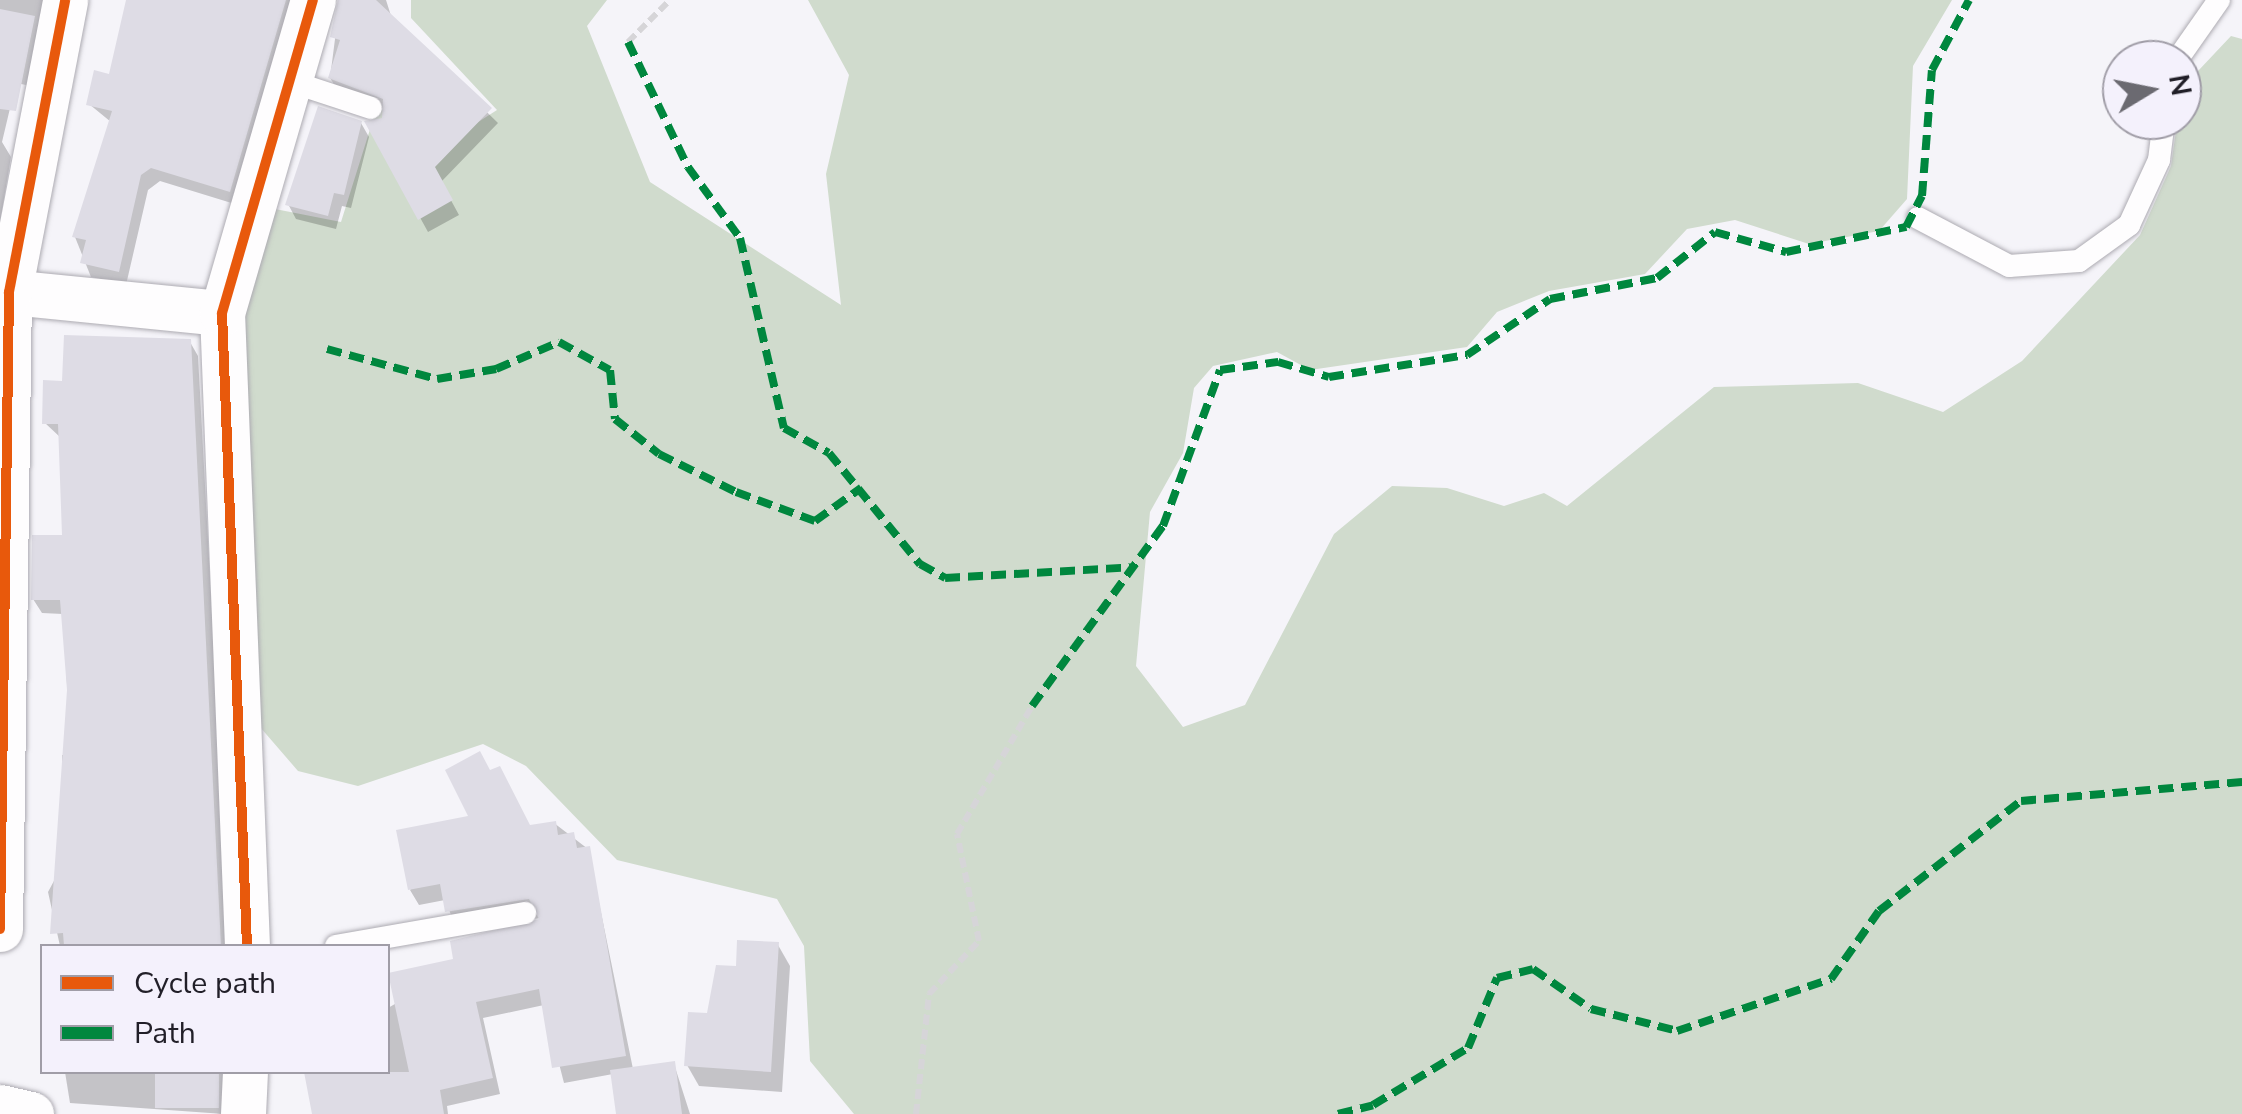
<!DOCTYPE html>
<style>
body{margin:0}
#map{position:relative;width:2242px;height:1114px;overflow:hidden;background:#f5f4f9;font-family:"Nunito Sans",sans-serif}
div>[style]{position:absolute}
.forest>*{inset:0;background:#d0dbcd}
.shadow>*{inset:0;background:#0003}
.building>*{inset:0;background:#dedce5;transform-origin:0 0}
.path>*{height:6px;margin-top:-3px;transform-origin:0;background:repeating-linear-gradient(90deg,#d6d5d8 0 10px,transparent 0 15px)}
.roads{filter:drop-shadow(0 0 2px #adabb2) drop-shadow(0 0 2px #adabb2)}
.lane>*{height:22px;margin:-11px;padding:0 11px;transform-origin:11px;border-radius:11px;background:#fefdfe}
.street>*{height:45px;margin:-22.5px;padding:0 22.5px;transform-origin:22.5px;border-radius:22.5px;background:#fefdfe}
.quiet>*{height:8px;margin-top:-4px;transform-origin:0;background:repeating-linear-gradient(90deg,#00873e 0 15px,transparent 0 23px)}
.cycleway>*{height:10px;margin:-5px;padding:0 5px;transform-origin:5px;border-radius:5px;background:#e8590c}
span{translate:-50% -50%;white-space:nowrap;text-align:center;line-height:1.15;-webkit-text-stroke:8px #f4f1fc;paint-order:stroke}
.legend{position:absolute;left:40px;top:944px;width:350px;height:130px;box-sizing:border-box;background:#f4f1fc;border:2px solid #a09da7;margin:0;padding:12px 18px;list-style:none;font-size:30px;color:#211f28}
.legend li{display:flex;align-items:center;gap:20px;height:50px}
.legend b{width:50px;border:2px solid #a09da7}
.north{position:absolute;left:2102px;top:40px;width:100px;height:100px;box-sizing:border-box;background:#f4f1fc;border:2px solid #a09da7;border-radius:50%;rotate:80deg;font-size:28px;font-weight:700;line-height:40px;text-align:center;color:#211f28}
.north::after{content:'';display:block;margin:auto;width:35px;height:45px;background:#6b6a71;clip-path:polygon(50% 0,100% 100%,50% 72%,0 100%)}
</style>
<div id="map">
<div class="forest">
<div style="clip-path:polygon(411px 0,607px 0,587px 26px,650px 182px,841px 305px,826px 174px,849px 75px,808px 0,1952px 0,1913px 66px,1907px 199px,1879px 231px,1809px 244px,1735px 220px,1687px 229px,1645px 274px,1549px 291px,1497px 312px,1467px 347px,1310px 370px,1277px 352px,1213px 366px,1194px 388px,1183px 453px,1150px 512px,1136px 666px,1183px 727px,1245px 705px,1334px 534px,1392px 486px,1447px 488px,1504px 506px,1544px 493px,1567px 506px,1714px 387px,1858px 383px,1943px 412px,2022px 361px,2140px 235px,2171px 166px,2182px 88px,2231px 36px,2242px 39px,2242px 1114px,854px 1114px,810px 1061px,804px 946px,777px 899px,617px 860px,526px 766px,483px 744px,358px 786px,298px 771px,260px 727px,236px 317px,270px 208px,341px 222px,377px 107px,447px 142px,497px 110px,411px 18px)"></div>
</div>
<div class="shadow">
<div style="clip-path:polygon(0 0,49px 0,31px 86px,16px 83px,2px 142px,11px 157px,0 222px)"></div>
<div style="clip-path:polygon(129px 0,307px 0,238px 205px,160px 181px,148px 190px,126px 285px,91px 277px,75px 237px,111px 122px,89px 104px,111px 77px)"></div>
<div style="clip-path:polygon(340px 0,386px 0,392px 19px,498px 123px,441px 182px,459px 215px,428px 232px,368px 123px,384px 121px,385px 109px,339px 92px,330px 78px)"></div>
<div style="clip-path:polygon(361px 123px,369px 137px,351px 208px,342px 206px,336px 229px,296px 219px,288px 204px)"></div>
<div style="clip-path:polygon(190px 342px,198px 356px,230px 946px,60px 946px,48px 892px,62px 866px,62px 755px,71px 755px,63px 614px,42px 613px,33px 599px,64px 538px,61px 438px,45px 423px,64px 384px)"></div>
<div style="clip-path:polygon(490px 773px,530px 827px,554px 823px,588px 849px,633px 1069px,674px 1064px,690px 1114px,618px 1114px,613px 1074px,564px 1083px,544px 1005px,483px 1018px,500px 1094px,447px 1106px,448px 1114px,322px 1114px,310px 1072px,388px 1072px,388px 1008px,542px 918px,456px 927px,445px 900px,419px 905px,410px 890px,472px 818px)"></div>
<div style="clip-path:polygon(778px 945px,790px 966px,782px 1092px,699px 1086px,687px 1065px,709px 1016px,738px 969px)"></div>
<div style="clip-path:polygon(65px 1072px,227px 1072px,224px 1114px,70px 1103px)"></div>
</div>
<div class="building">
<div style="clip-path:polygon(126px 0,286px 0,230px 192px,151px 168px,141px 175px,119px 272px,80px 263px,86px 240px,72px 237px,112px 111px,86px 105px,94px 70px,109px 74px)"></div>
<div style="clip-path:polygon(338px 0,376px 0,492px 108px,435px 167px,453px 200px,418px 220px,364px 121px,382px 118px,383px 99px,328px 78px,340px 40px,330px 37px)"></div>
<div style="clip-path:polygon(0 9px,35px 16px,16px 111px,0 109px)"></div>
<div style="clip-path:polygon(318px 106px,362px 121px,344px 195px,334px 193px,328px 216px,285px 205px)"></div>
<div style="clip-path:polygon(64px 335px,191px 339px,221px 946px,64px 946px,63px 933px,50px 934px,67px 690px,60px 600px,31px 600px,32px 535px,62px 535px,58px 424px,42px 424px,43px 380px,62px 381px)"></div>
<div style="clip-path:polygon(480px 751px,490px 770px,500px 766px,530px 825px,556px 821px,558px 835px,574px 832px,577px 848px,590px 846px,626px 1056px,552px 1068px,539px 989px,476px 1002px,493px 1078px,440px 1090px,444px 1114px,312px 1114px,304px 1072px,409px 1072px,388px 973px,453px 959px,450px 941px,539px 919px,529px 899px,445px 912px,440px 884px,408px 890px,396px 830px,468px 816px,445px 770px)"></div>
<div style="clip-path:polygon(737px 940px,779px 942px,771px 1072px,684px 1066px,688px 1012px,707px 1013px,716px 965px,736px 966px)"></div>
<div style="clip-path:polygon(675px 1061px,682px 1114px,616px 1114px,610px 1070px)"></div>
<div style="left:155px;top:1072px;width:64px;height:36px"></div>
</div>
<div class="path">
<div style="left:628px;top:42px;width:59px;rotate:-45deg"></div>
<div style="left:916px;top:1114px;width:121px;rotate:-83.8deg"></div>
<div style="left:929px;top:994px;width:73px;rotate:-46.7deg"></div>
<div style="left:979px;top:941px;width:109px;rotate:-101.6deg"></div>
<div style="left:957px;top:834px;width:148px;rotate:-59.6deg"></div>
</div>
<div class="roads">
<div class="lane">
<div style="left:2177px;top:60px;width:73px;rotate:-55deg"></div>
<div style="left:289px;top:81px;width:86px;rotate:18.2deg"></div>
<div style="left:1918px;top:218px;width:103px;rotate:27.8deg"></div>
<div style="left:2009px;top:266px;width:70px;rotate:-4.1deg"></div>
<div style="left:2079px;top:261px;width:62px;rotate:-35.8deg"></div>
<div style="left:2129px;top:225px;width:72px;rotate:-65.2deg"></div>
<div style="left:2159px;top:160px;width:40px;rotate:-82.9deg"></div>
<div style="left:336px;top:946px;width:192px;rotate:-9.9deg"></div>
</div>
<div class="street">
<div style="left:0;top:291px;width:223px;rotate:5.7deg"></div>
<div style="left:0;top:929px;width:637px;rotate:-89.19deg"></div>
<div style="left:9px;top:292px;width:297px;rotate:-79.1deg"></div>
<div style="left:247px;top:946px;width:633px;rotate:-92.26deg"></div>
<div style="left:222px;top:313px;width:326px;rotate:-73.8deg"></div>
<div style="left:0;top:1107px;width:32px;rotate:13deg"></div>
<div style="left:243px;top:1114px;width:42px;rotate:-87.3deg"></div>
</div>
</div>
<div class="quiet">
<div style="left:628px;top:42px;width:139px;rotate:64.4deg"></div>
<div style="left:688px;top:167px;width:88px;rotate:53.8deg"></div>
<div style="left:740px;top:238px;width:195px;rotate:77deg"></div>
<div style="left:784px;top:428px;width:51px;rotate:29.1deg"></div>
<div style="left:829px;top:453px;width:144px;rotate:50.7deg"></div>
<div style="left:920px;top:564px;width:29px;rotate:29deg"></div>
<div style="left:945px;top:578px;width:189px;rotate:-3.3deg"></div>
<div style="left:327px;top:349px;width:114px;rotate:15.3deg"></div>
<div style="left:437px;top:379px;width:60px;rotate:-9.6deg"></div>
<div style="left:496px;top:369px;width:69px;rotate:-23.2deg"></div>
<div style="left:559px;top:342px;width:58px;rotate:28.8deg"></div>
<div style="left:610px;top:370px;width:49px;rotate:84.2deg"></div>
<div style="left:615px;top:419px;width:56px;rotate:38.5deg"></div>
<div style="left:659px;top:454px;width:86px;rotate:26.3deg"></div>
<div style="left:736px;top:492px;width:84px;rotate:20.2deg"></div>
<div style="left:815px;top:521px;width:57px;rotate:-35.7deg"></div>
<div style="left:1032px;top:706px;width:223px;rotate:-54deg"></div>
<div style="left:1163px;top:526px;width:166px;rotate:-69.9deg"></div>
<div style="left:1220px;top:370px;width:59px;rotate:-7.9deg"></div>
<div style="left:1278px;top:362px;width:53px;rotate:16.4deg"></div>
<div style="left:1329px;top:377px;width:140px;rotate:-9.1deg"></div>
<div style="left:1467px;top:355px;width:100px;rotate:-34deg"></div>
<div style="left:1550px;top:299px;width:109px;rotate:-11.1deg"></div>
<div style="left:1657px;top:278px;width:74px;rotate:-38.4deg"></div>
<div style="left:1715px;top:232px;width:74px;rotate:15.7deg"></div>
<div style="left:1786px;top:252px;width:123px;rotate:-11.8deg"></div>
<div style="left:1906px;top:227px;width:35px;rotate:-63deg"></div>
<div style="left:1922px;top:196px;width:126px;rotate:-85.5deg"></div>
<div style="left:1932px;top:70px;width:79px;rotate:-62.1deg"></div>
<div style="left:1338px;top:1114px;width:36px;rotate:-14deg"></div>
<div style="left:1373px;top:1105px;width:111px;rotate:-31deg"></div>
<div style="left:1468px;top:1048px;width:76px;rotate:-67.5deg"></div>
<div style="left:1497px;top:978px;width:37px;rotate:-14deg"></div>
<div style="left:1533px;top:969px;width:70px;rotate:34.6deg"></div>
<div style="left:1591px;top:1009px;width:89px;rotate:14.3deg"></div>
<div style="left:1677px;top:1031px;width:163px;rotate:-18.7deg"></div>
<div style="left:1831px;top:979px;width:83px;rotate:-54.8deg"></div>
<div style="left:1879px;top:911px;width:180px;rotate:-37.8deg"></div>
<div style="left:2021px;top:801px;width:222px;rotate:-4.9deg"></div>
</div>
<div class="cycleway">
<div style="left:0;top:929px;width:637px;rotate:-89.19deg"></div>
<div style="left:9px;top:292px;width:297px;rotate:-79.1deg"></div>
<div style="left:247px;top:946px;width:633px;rotate:-92.26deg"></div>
<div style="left:222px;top:313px;width:326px;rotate:-73.8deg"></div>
</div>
<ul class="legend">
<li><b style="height:12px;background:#e8590c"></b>Cycle path</li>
<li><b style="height:12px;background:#00873e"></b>Path</li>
</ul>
<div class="north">N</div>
</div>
